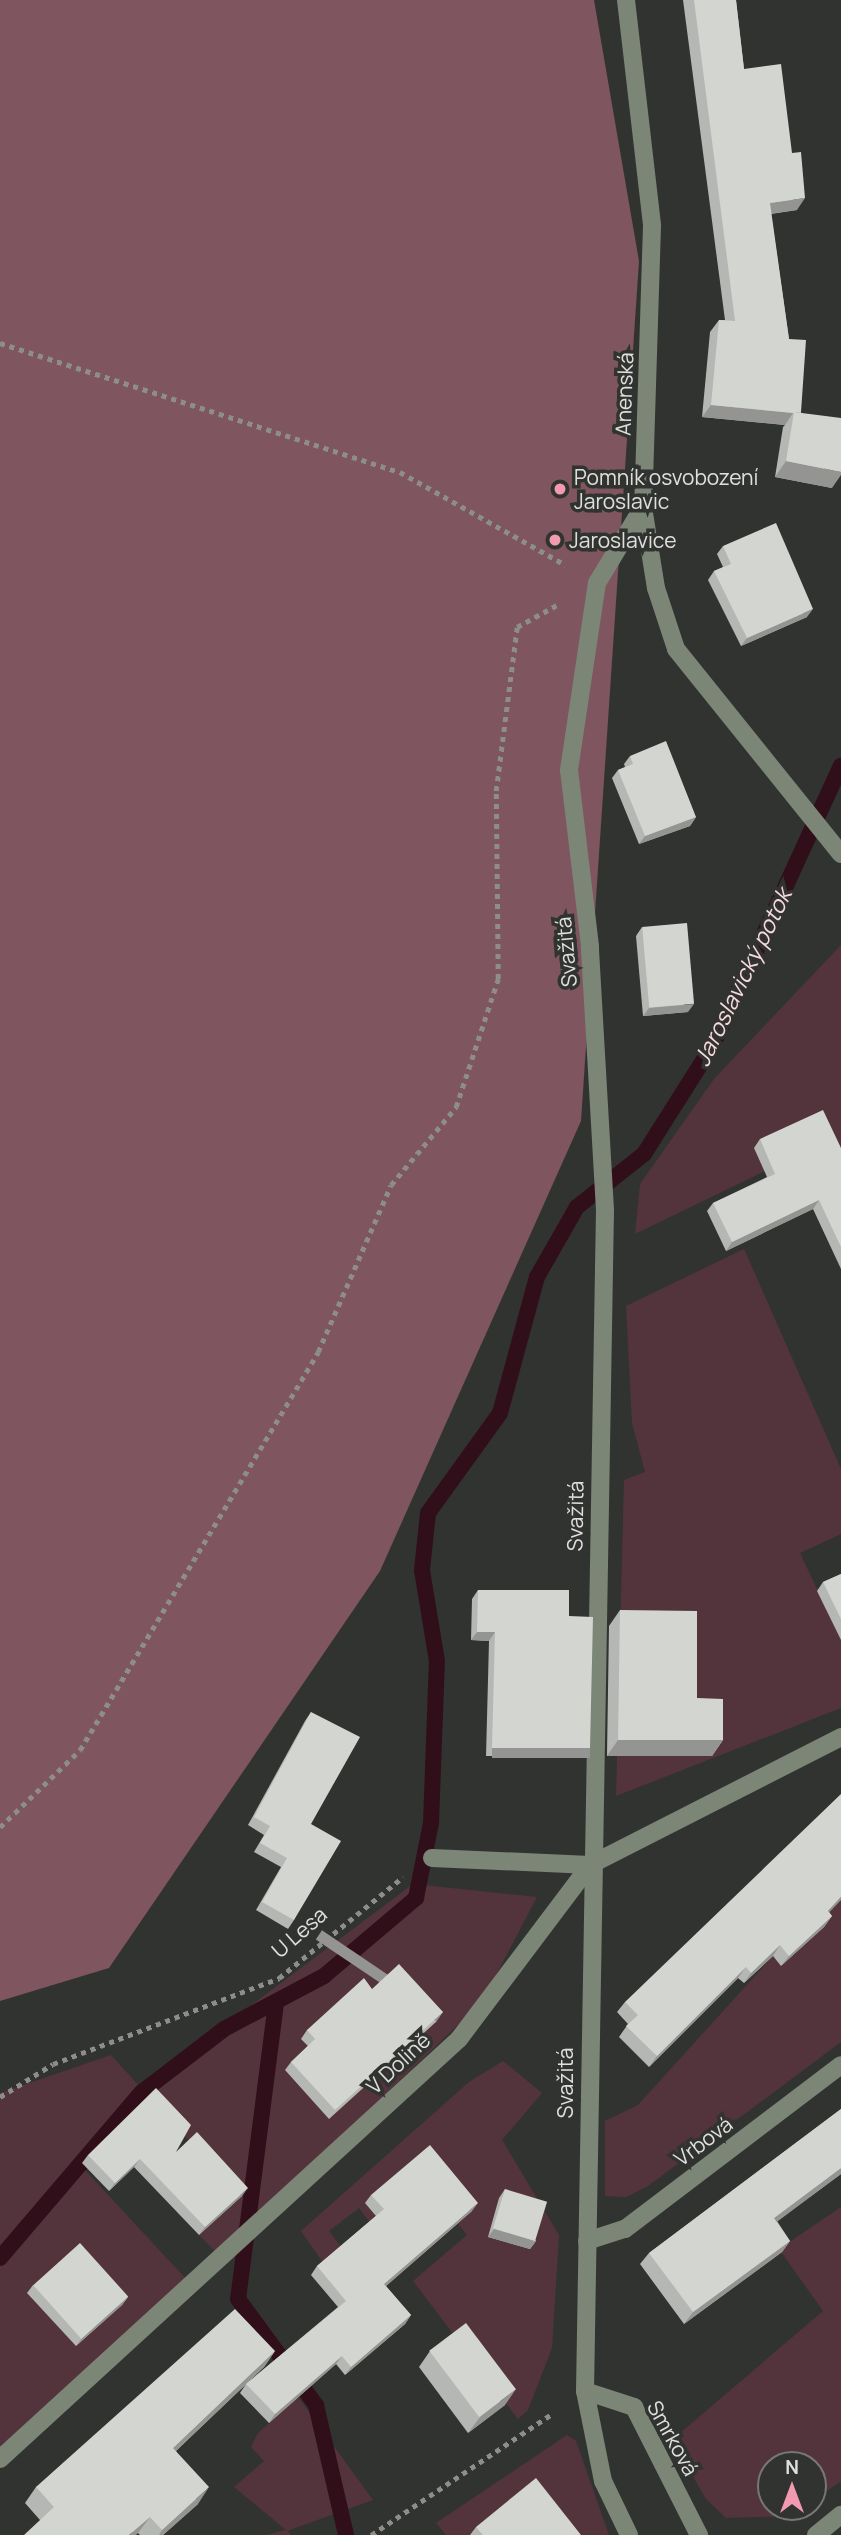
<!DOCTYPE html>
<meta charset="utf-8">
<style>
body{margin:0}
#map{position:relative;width:841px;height:2535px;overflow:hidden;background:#313330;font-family:Manrope,sans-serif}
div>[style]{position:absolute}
.green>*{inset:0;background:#54343c}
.forest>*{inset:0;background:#7f555f}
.stream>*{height:16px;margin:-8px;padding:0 8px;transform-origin:8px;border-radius:8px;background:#310f1a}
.path>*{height:4.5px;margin-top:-2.25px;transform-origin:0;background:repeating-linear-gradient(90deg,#8d8e8c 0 5px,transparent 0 10px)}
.minor>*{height:18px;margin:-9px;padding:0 9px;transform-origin:9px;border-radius:9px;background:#7c8676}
.wall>*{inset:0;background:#b5b7b4}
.shaded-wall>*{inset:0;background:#949592;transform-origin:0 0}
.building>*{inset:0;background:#d3d5d1;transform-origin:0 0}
.dots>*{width:19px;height:19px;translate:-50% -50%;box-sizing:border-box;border:4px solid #313330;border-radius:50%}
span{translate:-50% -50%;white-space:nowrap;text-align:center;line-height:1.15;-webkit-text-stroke:7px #313330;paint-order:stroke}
.street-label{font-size:21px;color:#dfe0de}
.poi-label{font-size:21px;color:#dfe0de}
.left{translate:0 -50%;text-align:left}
.water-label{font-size:23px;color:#f7d9df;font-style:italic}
.north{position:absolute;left:757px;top:2451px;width:70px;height:70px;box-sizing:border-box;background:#313330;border:2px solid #777876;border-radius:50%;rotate:0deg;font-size:19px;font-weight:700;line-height:28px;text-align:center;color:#dfe0de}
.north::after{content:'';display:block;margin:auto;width:24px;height:32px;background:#f29ab0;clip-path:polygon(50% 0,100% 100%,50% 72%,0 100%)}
</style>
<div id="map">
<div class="green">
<div style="clip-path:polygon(841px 945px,841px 1170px,765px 1171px,635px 1234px,640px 1184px,714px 1079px)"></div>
<div style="clip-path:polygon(744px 1249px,841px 1469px,841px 1534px,800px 1553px,841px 1640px,841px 1708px,616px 1796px,624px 1480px,645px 1472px,632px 1423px,626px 1306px)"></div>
<div style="clip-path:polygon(413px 1884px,537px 1897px,482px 2002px,218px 2254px,199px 2235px,242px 2196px,149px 2099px,83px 2168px,188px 2281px,0 2448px,0 2093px,111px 2055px,150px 2098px,197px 2046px)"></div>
<div style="clip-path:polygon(841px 1891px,841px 2042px,648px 2186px,626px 2197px,605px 2196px,605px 2121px,638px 2105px,773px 1956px,781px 1966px,797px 1952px)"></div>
<div style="clip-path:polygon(503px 2061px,542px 2093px,502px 2140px,559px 2235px,552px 2348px,528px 2410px,518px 2419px,413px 2281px,467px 2235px,458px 2224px,472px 2211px,389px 2230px,405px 2270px,359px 2208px,329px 2231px,358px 2269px,324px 2264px,301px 2231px,469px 2082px)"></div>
<div style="clip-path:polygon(841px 2207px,841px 2481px,813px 2501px,813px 2465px,771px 2465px,771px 2507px,805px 2507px,791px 2516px,726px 2518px,706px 2499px,672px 2440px,823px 2311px,779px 2249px)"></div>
<div style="clip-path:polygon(298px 2397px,373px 2500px,287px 2531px,291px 2535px,266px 2535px,286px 2530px,234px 2487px,264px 2461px,251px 2447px,258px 2433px)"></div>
<div style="clip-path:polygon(567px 2435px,576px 2441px,609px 2535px,446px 2535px,436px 2523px)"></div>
</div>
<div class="forest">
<div style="clip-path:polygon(0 0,594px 0,639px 261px,581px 1121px,380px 1571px,109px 1968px,0 2001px)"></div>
</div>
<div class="stream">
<div style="left:276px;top:2003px;width:298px;rotate:97.3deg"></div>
<div style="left:238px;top:2299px;width:132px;rotate:53.7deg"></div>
<div style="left:316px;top:2405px;width:133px;rotate:77deg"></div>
<div style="left:0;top:2258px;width:218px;rotate:-49.5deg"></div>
<div style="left:142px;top:2092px;width:103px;rotate:-37.5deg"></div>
<div style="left:224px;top:2029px;width:113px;rotate:-27.9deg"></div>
<div style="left:324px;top:1976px;width:121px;rotate:-40.3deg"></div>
<div style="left:416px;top:1898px;width:76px;rotate:-78.7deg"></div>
<div style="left:431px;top:1823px;width:162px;rotate:-87.9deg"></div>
<div style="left:437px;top:1661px;width:92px;rotate:-99.4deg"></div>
<div style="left:422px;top:1570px;width:57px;rotate:-84deg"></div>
<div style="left:428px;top:1513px;width:123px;rotate:-54.2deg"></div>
<div style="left:500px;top:1413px;width:141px;rotate:-74.8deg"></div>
<div style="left:537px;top:1277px;width:81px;rotate:-60.3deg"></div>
<div style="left:577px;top:1207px;width:85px;rotate:-38.3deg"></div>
<div style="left:644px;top:1154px;width:129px;rotate:-57.7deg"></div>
<div style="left:713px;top:1045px;width:307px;rotate:-65.4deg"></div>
</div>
<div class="path">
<div style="left:0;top:343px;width:420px;rotate:17.9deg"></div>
<div style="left:400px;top:472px;width:190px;rotate:29.3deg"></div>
<div style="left:0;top:1827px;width:111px;rotate:-43.9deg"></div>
<div style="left:80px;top:1750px;width:464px;rotate:-59.1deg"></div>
<div style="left:318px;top:1352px;width:182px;rotate:-66.4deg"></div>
<div style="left:391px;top:1185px;width:102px;rotate:-50.2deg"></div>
<div style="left:456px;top:1107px;width:135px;rotate:-71.8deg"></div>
<div style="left:498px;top:979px;width:188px;rotate:-90.6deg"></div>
<div style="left:496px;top:791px;width:165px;rotate:-82.7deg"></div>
<div style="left:517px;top:627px;width:46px;rotate:-28.8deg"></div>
<div style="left:0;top:2097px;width:62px;rotate:-31.9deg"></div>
<div style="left:53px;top:2064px;width:242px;rotate:-20.8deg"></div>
<div style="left:279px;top:1978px;width:160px;rotate:-39.2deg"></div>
<div style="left:371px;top:2535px;width:219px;rotate:-33.8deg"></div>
</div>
<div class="minor">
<div style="left:626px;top:0;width:227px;rotate:83.4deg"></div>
<div style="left:652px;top:226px;width:281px;rotate:91.8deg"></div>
<div style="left:643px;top:507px;width:82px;rotate:80.9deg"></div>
<div style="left:656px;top:588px;width:64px;rotate:71.8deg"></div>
<div style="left:676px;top:649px;width:263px;rotate:51.2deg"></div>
<div style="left:432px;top:1858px;width:158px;rotate:2.5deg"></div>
<div style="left:587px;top:2241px;width:40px;rotate:-18deg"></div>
<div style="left:625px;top:2229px;width:271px;rotate:-37.2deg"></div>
<div style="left:585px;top:2391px;width:52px;rotate:18.1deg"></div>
<div style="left:634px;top:2407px;width:144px;rotate:63.1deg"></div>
<div style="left:0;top:2459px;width:622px;rotate:-42.46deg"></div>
<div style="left:459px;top:2039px;width:218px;rotate:-53deg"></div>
<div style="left:590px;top:1865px;width:282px;rotate:-27deg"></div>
<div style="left:629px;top:2535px;width:60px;rotate:-115.7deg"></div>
<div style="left:603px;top:2481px;width:92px;rotate:-101.3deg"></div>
<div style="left:585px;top:2391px;width:1181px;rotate:-89.03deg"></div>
<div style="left:605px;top:1210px;width:264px;rotate:-93.3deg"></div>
<div style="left:590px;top:946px;width:177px;rotate:-96.8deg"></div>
<div style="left:569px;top:770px;width:189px;rotate:-81.5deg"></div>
<div style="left:597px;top:583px;width:89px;rotate:-58.8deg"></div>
<div style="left:816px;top:2535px;width:32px;rotate:-39deg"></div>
</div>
<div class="wall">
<div style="clip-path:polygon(683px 0,736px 0,744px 69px,797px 210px,771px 214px,789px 339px,801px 412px,832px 488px,775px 477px,783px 427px,785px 425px,702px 417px,710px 332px,719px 320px,725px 320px)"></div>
<div style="clip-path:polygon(723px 546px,807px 617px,741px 646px,708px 580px,714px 571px,723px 567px,717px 554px)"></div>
<div style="clip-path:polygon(630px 756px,696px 817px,690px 826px,639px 844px,612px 778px,618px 770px,625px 767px,624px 764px)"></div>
<div style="clip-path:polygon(642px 927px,688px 1012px,643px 1016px,636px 936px)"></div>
<div style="clip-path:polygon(760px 1139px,841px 1148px,841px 1269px,813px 1209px,726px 1251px,707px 1211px,713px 1203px,767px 1177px,754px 1148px)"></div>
<div style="clip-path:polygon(841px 1574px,841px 1640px,817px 1591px,823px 1582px)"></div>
<div style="clip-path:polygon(478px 1590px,569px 1616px,584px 1756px,486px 1756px,489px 1641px,471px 1640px,472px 1599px)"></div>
<div style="clip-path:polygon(620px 1610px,697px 1698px,723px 1740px,712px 1756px,607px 1756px,609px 1626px)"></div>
<div style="clip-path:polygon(311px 1712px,311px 1824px,294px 1920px,288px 1929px,256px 1910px,281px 1867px,254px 1852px,264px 1835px,248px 1825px,305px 1721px)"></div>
<div style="clip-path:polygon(829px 1912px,832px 1916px,824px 1927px,781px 1966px,773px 1956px,744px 1983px,738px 1978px,649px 2067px,619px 2037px,628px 2024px,617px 2012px,625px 2002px)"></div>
<div style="clip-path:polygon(372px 1989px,437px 2021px,329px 2119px,285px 2070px,291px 2062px,308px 2046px,301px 2039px,307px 2030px)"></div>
<div style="clip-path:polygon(841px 2109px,841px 2174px,777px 2221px,790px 2241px,782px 2252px,684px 2324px,640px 2264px,649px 2253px)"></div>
<div style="clip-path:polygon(176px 2152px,242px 2196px,199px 2235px,134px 2167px,109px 2191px,82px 2163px,88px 2155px)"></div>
<div style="clip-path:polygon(505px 2189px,536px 2241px,530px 2249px,488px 2237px,499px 2198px)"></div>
<div style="clip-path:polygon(371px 2195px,472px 2211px,386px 2286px,411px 2315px,405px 2324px,345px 2375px,336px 2364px,269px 2423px,240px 2393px,246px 2384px,338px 2307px,311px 2275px,317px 2266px,376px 2216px,365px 2203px)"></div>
<div style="clip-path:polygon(33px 2285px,128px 2297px,122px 2305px,76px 2346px,27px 2293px)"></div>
<div style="clip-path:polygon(275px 2351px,264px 2367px,176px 2451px,198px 2504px,163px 2535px,140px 2535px,138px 2533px,40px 2520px,25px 2503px,36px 2487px)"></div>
<div style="clip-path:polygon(430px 2351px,505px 2405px,468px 2433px,419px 2367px)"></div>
<div style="clip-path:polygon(476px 2527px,581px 2535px,470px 2535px)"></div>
</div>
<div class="shaded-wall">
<div style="clip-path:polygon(805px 198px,797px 210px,761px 215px,770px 203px)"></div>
<div style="clip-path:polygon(711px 405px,793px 413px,785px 425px,702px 417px)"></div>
<div style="clip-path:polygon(786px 461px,841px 472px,841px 475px,832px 488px,775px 477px)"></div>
<div style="clip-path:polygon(813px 609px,807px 617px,741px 646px,747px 638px)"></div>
<div style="clip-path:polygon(696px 817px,690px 826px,639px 844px,645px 836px)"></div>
<div style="clip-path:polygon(694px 1004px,688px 1012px,643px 1016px,649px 1008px)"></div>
<div style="clip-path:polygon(819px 1200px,813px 1209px,726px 1251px,732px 1242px)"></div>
<div style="clip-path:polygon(477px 1632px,495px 1632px,489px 1641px,471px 1640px)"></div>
<div style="clip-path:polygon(618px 1740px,723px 1740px,712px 1756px,607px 1756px)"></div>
<div style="left:492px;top:1748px;width:98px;height:10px"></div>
<div style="clip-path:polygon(841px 1897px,841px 1900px,820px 1922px,828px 1911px)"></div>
<div style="clip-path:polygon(832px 1916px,824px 1927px,781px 1966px,789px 1956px)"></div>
<div style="clip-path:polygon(780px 1945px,773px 1956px,744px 1983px,751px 1973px)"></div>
<div style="clip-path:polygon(746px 1967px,738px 1978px,649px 2067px,657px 2056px)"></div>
<div style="left:443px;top:2012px;width:11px;height:146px;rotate:124deg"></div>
<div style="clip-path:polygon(140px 2159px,134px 2167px,109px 2191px,115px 2183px)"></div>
<div style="clip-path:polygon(841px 2168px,841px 2174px,766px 2230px,774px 2218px)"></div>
<div style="clip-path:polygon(248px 2188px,242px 2196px,199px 2235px,205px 2227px)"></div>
<div style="clip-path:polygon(478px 2203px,472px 2211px,378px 2293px,384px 2284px)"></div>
<div style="clip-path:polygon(494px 2229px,536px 2241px,530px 2249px,488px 2237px)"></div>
<div style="clip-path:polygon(790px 2241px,782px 2252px,684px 2324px,693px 2312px)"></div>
<div style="clip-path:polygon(128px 2297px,122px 2305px,76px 2346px,82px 2338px)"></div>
<div style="clip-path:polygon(411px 2315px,405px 2324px,345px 2375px,351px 2367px)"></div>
<div style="clip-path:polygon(275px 2351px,264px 2367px,162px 2464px,173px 2448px)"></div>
<div style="clip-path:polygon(342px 2356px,336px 2364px,269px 2423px,275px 2414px)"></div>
<div style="clip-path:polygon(516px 2389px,505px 2405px,468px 2433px,480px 2417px)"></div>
<div style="clip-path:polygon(209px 2487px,198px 2504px,163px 2535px,159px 2535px,162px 2530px)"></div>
<div style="clip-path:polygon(150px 2517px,138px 2533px,136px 2535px,129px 2535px)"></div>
</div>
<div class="building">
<div style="clip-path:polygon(694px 0,736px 0,744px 69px,781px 64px,792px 153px,801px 152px,805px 198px,770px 203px,789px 339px,806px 340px,801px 412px,794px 412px,794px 413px,711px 405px,719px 320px,735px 321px)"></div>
<div style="clip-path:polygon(794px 412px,841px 418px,841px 472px,786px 461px)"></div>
<div style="clip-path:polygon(776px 523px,813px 609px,747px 638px,714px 571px,731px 564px,723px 546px)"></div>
<div style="clip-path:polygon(666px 741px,696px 817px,645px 836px,618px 770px,633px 764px,630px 756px)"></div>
<div style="left:687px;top:923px;width:81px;height:45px;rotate:85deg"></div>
<div style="clip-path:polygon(823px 1110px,841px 1148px,841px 1247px,819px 1200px,732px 1242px,713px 1203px,775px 1174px,760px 1139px)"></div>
<div style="clip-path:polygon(841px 1574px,841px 1619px,823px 1582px)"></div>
<div style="clip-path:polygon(478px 1590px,569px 1590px,569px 1616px,593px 1617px,590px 1748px,492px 1748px,495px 1632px,477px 1632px)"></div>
<div style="clip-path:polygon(620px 1610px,697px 1611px,697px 1698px,723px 1699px,723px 1740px,618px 1740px)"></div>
<div style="clip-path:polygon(311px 1712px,360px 1737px,311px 1824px,341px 1841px,294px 1920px,262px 1902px,287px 1858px,260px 1843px,270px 1826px,254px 1817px)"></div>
<div style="clip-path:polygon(841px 1794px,841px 1897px,828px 1911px,832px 1916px,789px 1956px,780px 1945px,751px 1973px,746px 1967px,657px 2056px,626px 2026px,638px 2015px,625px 2002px)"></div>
<div style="clip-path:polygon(399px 1964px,443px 2012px,335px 2110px,291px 2062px,315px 2039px,307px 2030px,364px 1978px,372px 1989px)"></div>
<div style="clip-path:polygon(156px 2088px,191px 2125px,176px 2152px,197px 2132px,248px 2188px,205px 2227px,140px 2159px,115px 2183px,88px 2155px)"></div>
<div style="clip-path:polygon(841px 2109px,841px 2168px,774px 2218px,790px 2241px,693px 2312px,649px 2253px)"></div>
<div style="clip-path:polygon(430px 2145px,478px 2203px,384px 2284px,411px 2315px,351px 2367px,342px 2356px,275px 2414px,246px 2384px,346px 2301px,317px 2266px,384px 2209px,371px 2195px)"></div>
<div style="left:505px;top:2189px;width:44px;height:41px;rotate:17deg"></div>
<div style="left:80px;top:2243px;width:72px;height:63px;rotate:48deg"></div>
<div style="clip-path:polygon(235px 2309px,275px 2351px,173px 2448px,209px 2487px,162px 2530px,150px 2517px,129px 2535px,24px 2535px,54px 2507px,36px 2487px)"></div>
<div style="left:466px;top:2323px;width:83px;height:46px;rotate:53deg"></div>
<div style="clip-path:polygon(536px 2478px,581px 2535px,483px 2535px,476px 2527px)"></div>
</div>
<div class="dots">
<div style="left:560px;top:489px;background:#f29ab0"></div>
<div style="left:555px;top:540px;background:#f29ab0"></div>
</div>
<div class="street-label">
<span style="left:624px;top:394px;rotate:-88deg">Anenská</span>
<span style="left:566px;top:952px;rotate:-95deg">Svažitá</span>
<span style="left:575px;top:1516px;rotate:-89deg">Svažitá</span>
<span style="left:299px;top:1932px;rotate:-41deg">U Lesa</span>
<span style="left:398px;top:2063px;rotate:-43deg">V Dolině</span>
<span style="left:565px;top:2083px;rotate:-90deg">Svažitá</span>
<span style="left:703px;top:2141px;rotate:-37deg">Vrbová</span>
<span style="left:673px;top:2438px;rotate:61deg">Smrková</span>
</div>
<div class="poi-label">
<span class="left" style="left:574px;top:489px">Pomník osvobození<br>Jaroslavic</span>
<span class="left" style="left:569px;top:540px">Jaroslavice</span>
</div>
<div class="water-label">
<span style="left:742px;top:977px;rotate:-64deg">Jaroslavický potok</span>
</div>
<div class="north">N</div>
</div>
